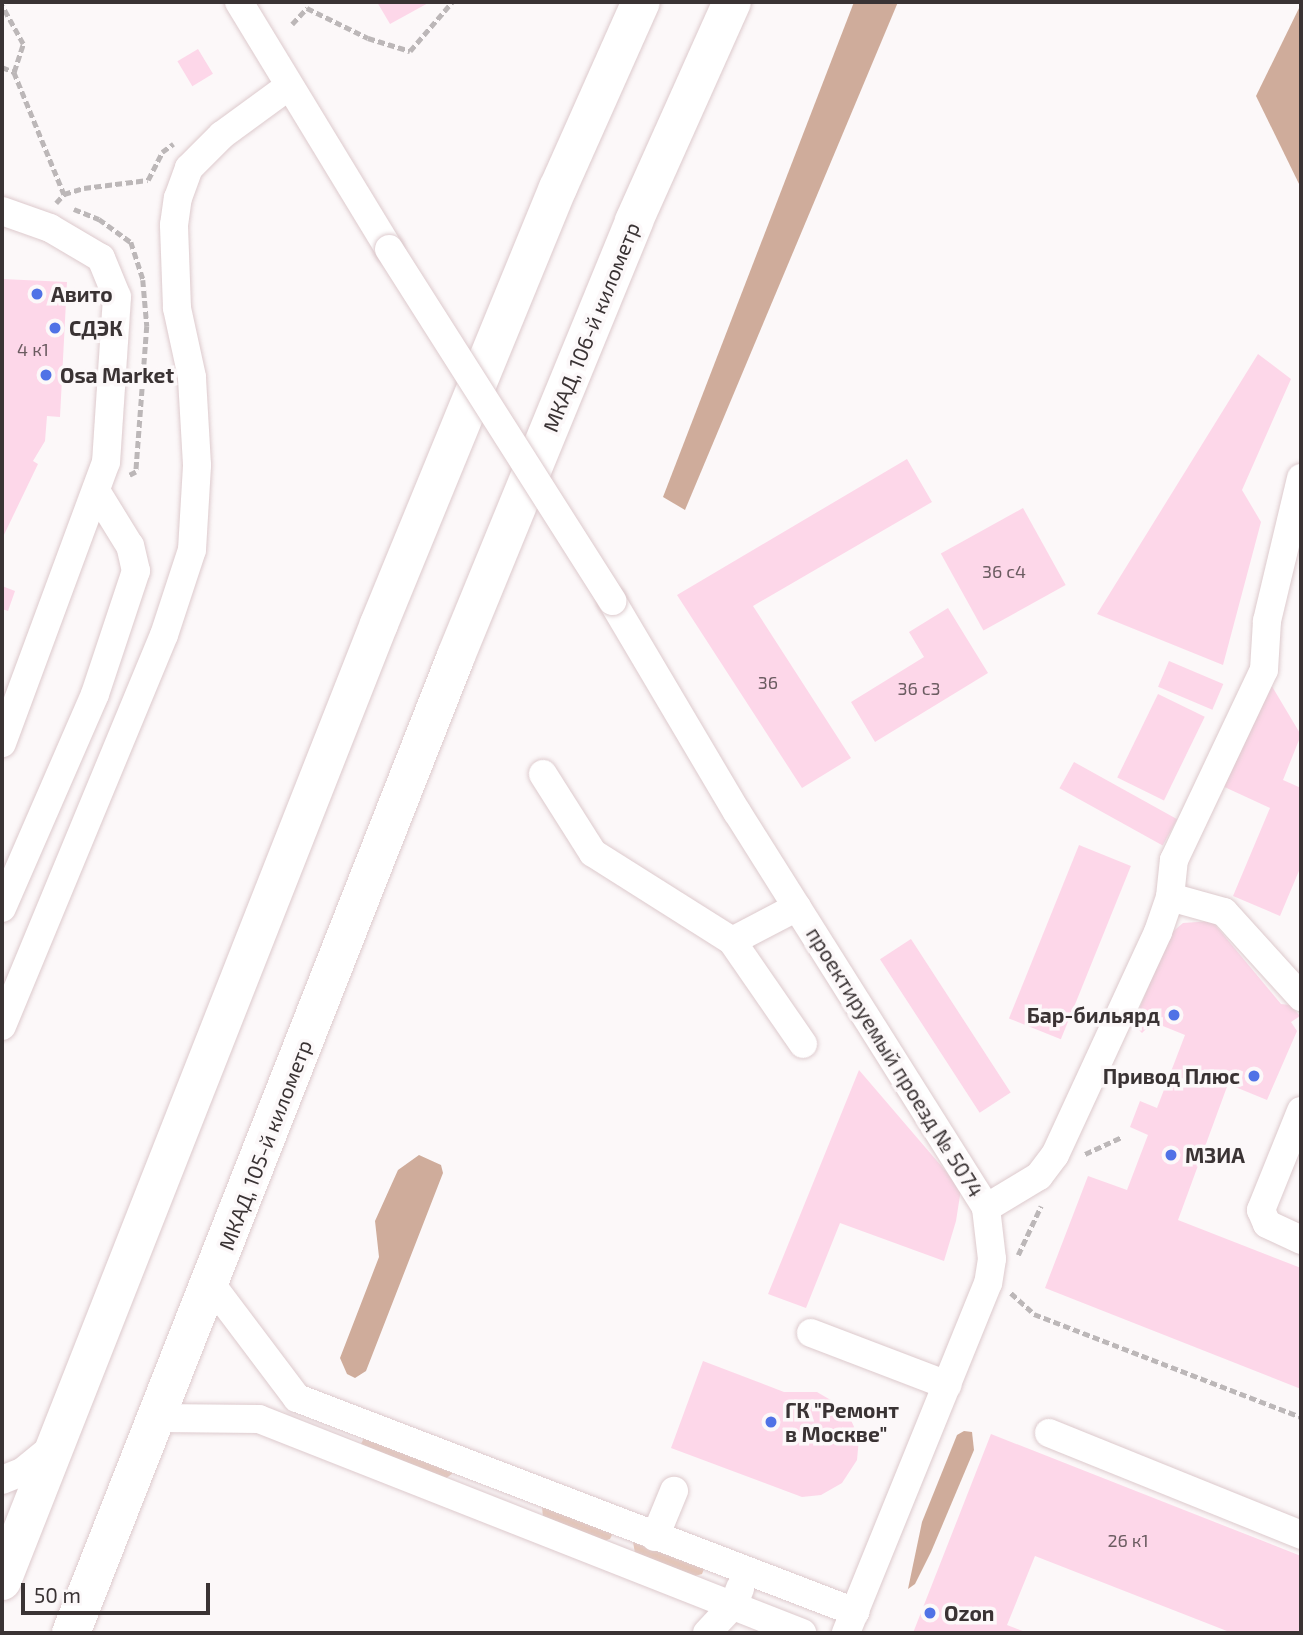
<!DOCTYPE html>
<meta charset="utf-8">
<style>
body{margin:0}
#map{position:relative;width:1303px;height:1635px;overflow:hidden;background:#fcf8f9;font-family:"Exo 2",sans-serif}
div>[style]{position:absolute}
.green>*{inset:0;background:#e5c5b5}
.forest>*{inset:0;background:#cfac9b}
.building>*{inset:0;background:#fdd7e9;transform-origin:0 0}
.path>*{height:4.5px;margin-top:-2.25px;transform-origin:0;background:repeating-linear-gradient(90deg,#bcb7b8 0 7px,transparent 0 10.5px)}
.roads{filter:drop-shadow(0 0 2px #ddcacd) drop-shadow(0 0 2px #ddcacd)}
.minor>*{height:28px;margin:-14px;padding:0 14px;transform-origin:14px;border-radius:14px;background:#fff}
.highway>*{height:38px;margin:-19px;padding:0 19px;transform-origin:19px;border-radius:19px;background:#fff}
.bridges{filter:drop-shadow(0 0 2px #ddcacd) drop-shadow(0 0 2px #ddcacd)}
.minor-bridge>*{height:28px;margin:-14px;padding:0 14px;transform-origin:14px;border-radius:14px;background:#fff}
.dots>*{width:19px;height:19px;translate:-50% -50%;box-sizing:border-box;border:4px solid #fcf8f9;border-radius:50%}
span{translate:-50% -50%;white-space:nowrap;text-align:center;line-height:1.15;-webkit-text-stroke:7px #fcf8f9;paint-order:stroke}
.number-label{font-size:18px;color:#6b5c61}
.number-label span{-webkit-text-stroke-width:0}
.poi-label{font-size:21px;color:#3a3334;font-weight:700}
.left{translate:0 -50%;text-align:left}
.right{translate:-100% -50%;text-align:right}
.street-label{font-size:21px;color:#3a3334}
.frame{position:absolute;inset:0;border:4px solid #3a3334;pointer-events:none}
.scale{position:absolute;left:21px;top:1583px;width:189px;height:32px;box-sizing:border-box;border:4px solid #3a3334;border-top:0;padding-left:9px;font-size:21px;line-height:24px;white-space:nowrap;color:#3a3334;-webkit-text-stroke:5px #fcf8f9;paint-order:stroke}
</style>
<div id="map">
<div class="green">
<div style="clip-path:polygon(364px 1438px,453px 1473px,444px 1480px,361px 1444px)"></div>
<div style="clip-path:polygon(542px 1506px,613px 1533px,610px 1539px,604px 1541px,543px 1518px)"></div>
<div style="clip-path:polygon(633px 1542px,704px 1569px,702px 1574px,695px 1576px,635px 1553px)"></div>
</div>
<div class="forest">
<div style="clip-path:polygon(854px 2px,898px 2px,685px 510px,663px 497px)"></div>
<div style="clip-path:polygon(1301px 4px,1301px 188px,1256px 96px)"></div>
<div style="clip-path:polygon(419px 1155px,441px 1165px,443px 1173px,366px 1371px,355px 1378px,347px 1374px,340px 1358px,379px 1257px,375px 1221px,398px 1170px)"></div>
<div style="clip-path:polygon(964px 1431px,972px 1432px,974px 1450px,931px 1552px,915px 1584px,908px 1589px,922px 1522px,957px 1435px)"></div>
</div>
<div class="building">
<div style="clip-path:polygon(377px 2px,430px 2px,390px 24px)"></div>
<div style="left:198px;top:49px;width:29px;height:24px;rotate:59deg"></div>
<div style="clip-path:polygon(2px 279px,67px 282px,60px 417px,47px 416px,45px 441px,33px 461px,38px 464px,2px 539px)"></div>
<div style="clip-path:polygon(1258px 354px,1291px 379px,1242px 490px,1261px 522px,1223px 665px,1097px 614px)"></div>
<div style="clip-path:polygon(907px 459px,932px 502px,753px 606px,851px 758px,802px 788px,677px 595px)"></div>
<div style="left:1023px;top:508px;width:88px;height:94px;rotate:61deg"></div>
<div style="clip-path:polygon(2px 586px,15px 591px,8px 611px,2px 609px)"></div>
<div style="clip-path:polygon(948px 608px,988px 673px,875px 742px,851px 702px,924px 657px,909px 632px)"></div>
<div style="left:1169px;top:661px;width:59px;height:28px;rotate:23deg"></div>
<div style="clip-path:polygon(1267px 678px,1301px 735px,1283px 780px,1301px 788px,1301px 866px,1280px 916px,1233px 896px,1270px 808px,1218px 784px)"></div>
<div style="left:1158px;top:694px;width:52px;height:93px;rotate:26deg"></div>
<div style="left:1074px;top:762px;width:118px;height:30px;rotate:29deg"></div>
<div style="left:1079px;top:845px;width:56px;height:187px;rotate:22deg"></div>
<div style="clip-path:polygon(1212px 921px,1281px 1004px,1290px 1005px,1300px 1016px,1291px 1022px,1297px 1031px,1267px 1100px,1228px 1084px,1178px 1220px,1301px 1268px,1301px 1389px,1045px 1288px,1088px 1176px,1127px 1190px,1148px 1135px,1130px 1127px,1140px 1101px,1157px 1108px,1185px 1035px,1153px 1022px,1142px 1033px,1133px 1024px,1170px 934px,1183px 923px)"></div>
<div style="left:911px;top:939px;width:183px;height:37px;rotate:57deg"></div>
<div style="clip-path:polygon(859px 1070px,961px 1189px,956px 1221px,944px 1261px,840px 1223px,806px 1308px,768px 1294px)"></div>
<div style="clip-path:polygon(703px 1361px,784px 1392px,817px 1392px,846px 1409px,859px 1438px,857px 1460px,842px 1483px,821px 1495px,802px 1497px,671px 1448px)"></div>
<div style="clip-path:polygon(991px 1434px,1301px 1556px,1301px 1633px,1232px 1633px,1035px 1556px,1007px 1625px,1028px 1633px,913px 1633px)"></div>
</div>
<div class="path">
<div style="left:292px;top:24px;width:22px;rotate:-47deg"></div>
<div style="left:307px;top:8px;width:68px;rotate:26.2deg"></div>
<div style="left:368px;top:38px;width:44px;rotate:17.2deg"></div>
<div style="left:410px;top:51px;width:65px;rotate:-49.4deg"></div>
<div style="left:2px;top:67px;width:13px;rotate:23deg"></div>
<div style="left:14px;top:72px;width:29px;rotate:-72deg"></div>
<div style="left:23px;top:44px;width:43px;rotate:-118.9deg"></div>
<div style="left:14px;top:72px;width:132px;rotate:67.7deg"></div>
<div style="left:56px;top:203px;width:12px;rotate:-48deg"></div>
<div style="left:64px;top:194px;width:21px;rotate:-17deg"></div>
<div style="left:84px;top:188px;width:64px;rotate:-7.1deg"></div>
<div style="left:148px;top:180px;width:31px;rotate:-63deg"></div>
<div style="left:162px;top:152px;width:14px;rotate:-36deg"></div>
<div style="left:74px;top:209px;width:27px;rotate:22deg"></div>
<div style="left:99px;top:219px;width:39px;rotate:36deg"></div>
<div style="left:131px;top:242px;width:40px;rotate:72deg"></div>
<div style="left:143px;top:280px;width:46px;rotate:85deg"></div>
<div style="left:147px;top:326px;width:146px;rotate:94.3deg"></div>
<div style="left:136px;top:472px;width:7px;rotate:153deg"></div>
<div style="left:1085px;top:1154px;width:41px;rotate:-24.7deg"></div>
<div style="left:1018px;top:1255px;width:54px;rotate:-64.9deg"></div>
<div style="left:1011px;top:1293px;width:31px;rotate:42deg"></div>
<div style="left:1034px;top:1314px;width:286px;rotate:21.1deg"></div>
</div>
<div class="roads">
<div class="minor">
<div style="left:239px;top:2px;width:289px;rotate:58.7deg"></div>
<div style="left:2px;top:211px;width:51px;rotate:19.5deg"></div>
<div style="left:50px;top:228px;width:59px;rotate:30.5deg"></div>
<div style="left:101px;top:258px;width:42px;rotate:67.7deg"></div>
<div style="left:117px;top:297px;width:165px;rotate:93.8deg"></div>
<div style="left:106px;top:462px;width:300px;rotate:110.3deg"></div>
<div style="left:612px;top:601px;width:245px;rotate:59.4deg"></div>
<div style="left:737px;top:812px;width:468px;rotate:57.8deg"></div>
<div style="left:986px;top:1208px;width:51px;rotate:83.3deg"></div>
<div style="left:992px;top:1259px;width:24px;rotate:99deg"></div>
<div style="left:988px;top:1283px;width:378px;rotate:112.1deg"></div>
<div style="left:543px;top:774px;width:93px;rotate:57.7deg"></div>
<div style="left:593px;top:853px;width:165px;rotate:32.3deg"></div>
<div style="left:1170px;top:897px;width:56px;rotate:15.5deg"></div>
<div style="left:1224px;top:912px;width:115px;rotate:47.8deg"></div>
<div style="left:797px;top:907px;width:73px;rotate:152.4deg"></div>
<div style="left:732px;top:941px;width:125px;rotate:55.4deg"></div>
<div style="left:2px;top:908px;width:233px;rotate:-66.5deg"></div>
<div style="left:95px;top:694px;width:130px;rotate:-71.6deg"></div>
<div style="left:136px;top:571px;width:26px;rotate:-103deg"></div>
<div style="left:130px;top:546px;width:61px;rotate:-121.6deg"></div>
<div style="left:2px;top:1026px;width:423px;rotate:-67.5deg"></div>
<div style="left:164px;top:635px;width:89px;rotate:-71.8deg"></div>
<div style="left:192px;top:550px;width:85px;rotate:-86.6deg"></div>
<div style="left:197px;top:465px;width:88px;rotate:-93.3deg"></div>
<div style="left:192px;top:377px;width:71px;rotate:-102.3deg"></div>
<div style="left:177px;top:308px;width:83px;rotate:-92.1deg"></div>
<div style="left:174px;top:225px;width:27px;rotate:-82deg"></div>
<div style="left:178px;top:198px;width:32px;rotate:-70deg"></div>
<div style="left:189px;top:168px;width:47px;rotate:-45deg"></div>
<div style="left:222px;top:135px;width:83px;rotate:-36.2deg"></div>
<div style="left:1301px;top:1111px;width:107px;rotate:112deg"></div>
<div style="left:1261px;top:1210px;width:15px;rotate:67deg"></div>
<div style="left:1267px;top:1224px;width:38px;rotate:25deg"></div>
<div style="left:986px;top:1208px;width:62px;rotate:-31.1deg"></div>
<div style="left:1039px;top:1176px;width:26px;rotate:-53deg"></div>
<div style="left:1055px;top:1155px;width:246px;rotate:-65.2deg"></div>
<div style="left:1158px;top:932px;width:37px;rotate:-71deg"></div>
<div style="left:1170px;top:897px;width:37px;rotate:-84deg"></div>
<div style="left:1174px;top:860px;width:210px;rotate:-64.7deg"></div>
<div style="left:1264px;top:670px;width:49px;rotate:-86.5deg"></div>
<div style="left:1267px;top:621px;width:147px;rotate:-76.6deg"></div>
<div style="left:211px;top:1284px;width:143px;rotate:53deg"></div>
<div style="left:297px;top:1398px;width:598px;rotate:20.98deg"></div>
<div style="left:811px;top:1333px;width:146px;rotate:20.9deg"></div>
<div style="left:157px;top:1418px;width:102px;rotate:0.6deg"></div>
<div style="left:259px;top:1419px;width:584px;rotate:21.51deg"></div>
<div style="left:1049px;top:1433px;width:272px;rotate:22deg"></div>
<div style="left:2px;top:1480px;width:22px;rotate:-22deg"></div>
<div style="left:22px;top:1472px;width:41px;rotate:-39.1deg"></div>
<div style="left:655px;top:1537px;width:50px;rotate:-67.6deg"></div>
<div style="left:707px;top:1633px;width:40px;rotate:-47deg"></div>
<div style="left:734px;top:1604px;width:17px;rotate:-69deg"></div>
</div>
<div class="highway">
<div style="left:2px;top:1581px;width:1029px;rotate:-68.5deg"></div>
<div style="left:379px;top:624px;width:471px;rotate:-67.7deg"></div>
<div style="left:558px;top:188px;width:204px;rotate:-66deg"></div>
<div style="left:71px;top:1633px;width:1050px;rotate:-68.49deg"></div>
<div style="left:456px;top:656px;width:470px;rotate:-67.7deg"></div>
<div style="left:634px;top:221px;width:240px;rotate:-65.9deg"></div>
</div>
</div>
<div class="bridges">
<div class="minor-bridge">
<div style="left:389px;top:249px;width:417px;rotate:57.6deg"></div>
</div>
</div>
<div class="dots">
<div style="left:37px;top:294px;background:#5072e6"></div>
<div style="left:55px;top:328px;background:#5072e6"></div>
<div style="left:46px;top:375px;background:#5072e6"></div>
<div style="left:1174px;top:1015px;background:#5072e6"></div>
<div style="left:1254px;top:1076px;background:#5072e6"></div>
<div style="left:1171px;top:1155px;background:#5072e6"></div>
<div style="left:771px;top:1422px;background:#5072e6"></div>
<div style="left:930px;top:1613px;background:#5072e6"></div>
</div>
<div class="number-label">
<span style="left:33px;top:349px">4 к1</span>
<span style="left:1004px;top:571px">36 с4</span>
<span style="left:768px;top:682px">36</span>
<span style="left:919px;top:688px">36 с3</span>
<span style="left:1128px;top:1540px">26 к1</span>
</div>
<div class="poi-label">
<span class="left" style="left:51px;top:294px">Авито</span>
<span class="left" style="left:69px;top:328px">СДЭК</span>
<span class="left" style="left:60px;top:375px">Osa Market</span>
<span class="right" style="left:1160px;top:1015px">Бар-бильярд</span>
<span class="right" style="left:1240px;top:1076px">Привод Плюс</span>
<span class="left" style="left:1185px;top:1155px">МЗИА</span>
<span class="left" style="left:785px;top:1422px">ГК "Ремонт<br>в Москве"</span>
<span class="left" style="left:944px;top:1613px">Ozon</span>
</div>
<div class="street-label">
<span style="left:591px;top:327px;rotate:-68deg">МКАД, 106-й километр</span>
<span style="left:895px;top:1062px;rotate:58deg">проектируемый проезд № 5074</span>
<span style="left:265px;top:1145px;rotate:-69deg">МКАД, 105-й километр</span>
</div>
<div class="frame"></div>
<div class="scale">50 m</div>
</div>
